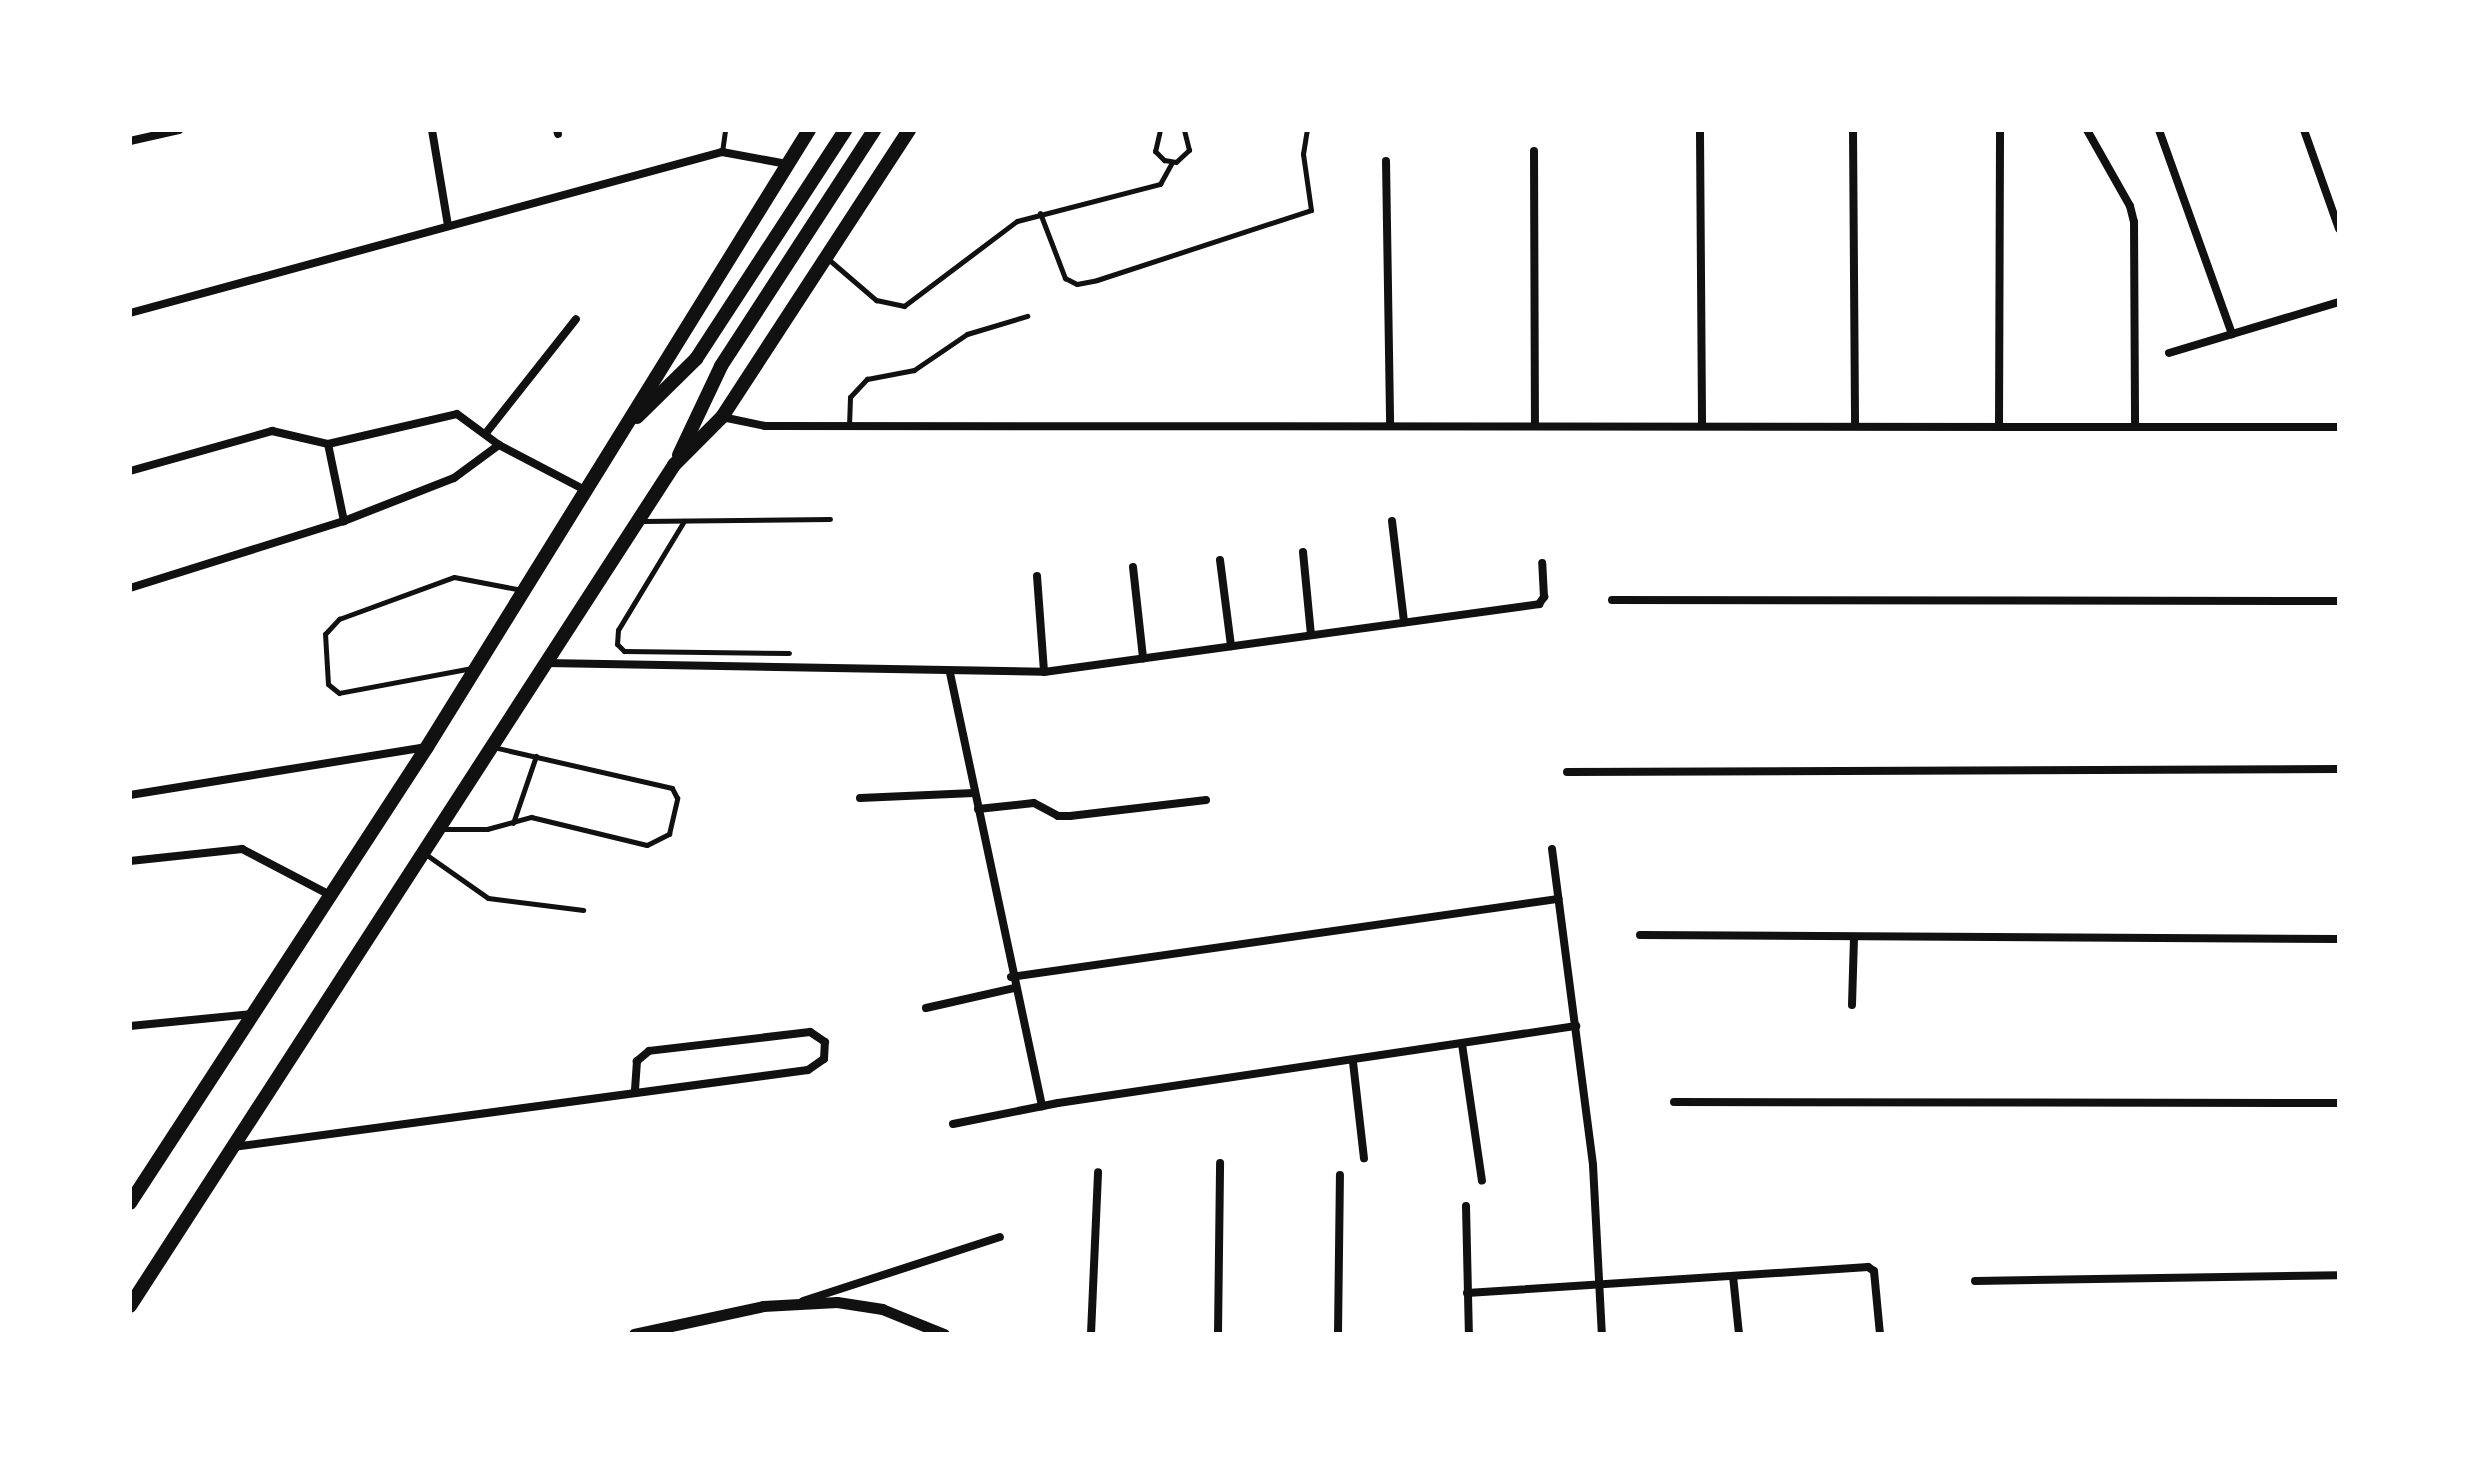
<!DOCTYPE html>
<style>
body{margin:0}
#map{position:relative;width:2469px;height:1464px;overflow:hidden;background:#fff;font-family:"Playfair Display",serif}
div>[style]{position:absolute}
.service>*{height:5px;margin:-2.5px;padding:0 2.5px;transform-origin:2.5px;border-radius:2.5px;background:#111}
.minor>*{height:8px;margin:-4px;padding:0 4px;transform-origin:4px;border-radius:4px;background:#111}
.tertiary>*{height:11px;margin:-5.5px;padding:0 5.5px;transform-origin:5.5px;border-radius:5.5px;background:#111}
.primary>*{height:14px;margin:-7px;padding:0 7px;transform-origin:7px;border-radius:7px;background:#111}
span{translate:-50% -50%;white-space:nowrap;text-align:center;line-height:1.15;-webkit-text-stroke:6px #fff;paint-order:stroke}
.frame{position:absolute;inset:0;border:132px solid #fff;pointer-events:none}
</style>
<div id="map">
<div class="service">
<div style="left:1160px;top:130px;width:22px;rotate:103deg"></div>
<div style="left:1155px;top:151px;width:13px;rotate:45deg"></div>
<div style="left:1164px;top:160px;width:12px;rotate:9deg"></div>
<div style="left:1176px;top:162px;width:18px;rotate:-43deg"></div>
<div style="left:1189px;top:150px;width:21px;rotate:-104deg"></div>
<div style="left:722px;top:152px;width:22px;rotate:-82deg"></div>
<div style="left:1040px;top:213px;width:70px;rotate:69deg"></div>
<div style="left:1065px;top:278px;width:13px;rotate:27deg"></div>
<div style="left:1077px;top:284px;width:20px;rotate:-11deg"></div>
<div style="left:1097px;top:280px;width:225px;rotate:-18.1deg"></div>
<div style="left:1311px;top:210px;width:57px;rotate:-98.1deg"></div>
<div style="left:1303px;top:154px;width:24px;rotate:-81deg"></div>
<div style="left:827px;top:258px;width:65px;rotate:40.6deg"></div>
<div style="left:876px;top:300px;width:29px;rotate:12deg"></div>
<div style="left:904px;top:306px;width:141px;rotate:-37deg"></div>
<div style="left:1017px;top:221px;width:148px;rotate:-14.5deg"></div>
<div style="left:1160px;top:184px;width:25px;rotate:-61deg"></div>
<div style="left:849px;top:426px;width:29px;rotate:-88deg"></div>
<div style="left:850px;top:397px;width:25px;rotate:-47deg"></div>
<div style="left:867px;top:379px;width:48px;rotate:-10.8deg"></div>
<div style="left:914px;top:370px;width:64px;rotate:-34.2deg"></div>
<div style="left:967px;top:334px;width:63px;rotate:-16.7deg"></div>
<div style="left:643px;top:521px;width:187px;rotate:-0.6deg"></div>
<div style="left:684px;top:521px;width:127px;rotate:121.2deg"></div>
<div style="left:618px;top:630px;width:14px;rotate:94deg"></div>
<div style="left:617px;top:644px;width:10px;rotate:45deg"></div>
<div style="left:624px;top:651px;width:165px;rotate:0.7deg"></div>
<div style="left:472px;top:668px;width:135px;rotate:169.4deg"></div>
<div style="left:339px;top:693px;width:14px;rotate:-141deg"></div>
<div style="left:328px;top:684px;width:50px;rotate:-93.4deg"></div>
<div style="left:325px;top:634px;width:21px;rotate:-47deg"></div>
<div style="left:339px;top:619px;width:122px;rotate:-20.1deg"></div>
<div style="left:454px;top:577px;width:69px;rotate:10.8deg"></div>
<div style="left:513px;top:823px;width:71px;rotate:-71.1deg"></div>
<div style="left:443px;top:829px;width:44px"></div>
<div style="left:487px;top:829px;width:46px;rotate:-15.3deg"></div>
<div style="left:531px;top:817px;width:119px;rotate:13.6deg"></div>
<div style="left:647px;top:845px;width:25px;rotate:-27deg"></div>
<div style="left:669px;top:834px;width:37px;rotate:-77deg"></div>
<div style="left:677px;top:798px;width:11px;rotate:-117deg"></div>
<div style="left:672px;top:788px;width:184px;rotate:-167.1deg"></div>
<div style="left:424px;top:853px;width:78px;rotate:35.1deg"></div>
<div style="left:488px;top:898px;width:96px;rotate:7.2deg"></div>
</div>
<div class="minor">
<div style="left:432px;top:130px;width:97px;rotate:80.5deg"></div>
<div style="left:557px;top:130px;width:4px;rotate:76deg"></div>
<div style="left:1853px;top:130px;width:296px;rotate:89.6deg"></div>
<div style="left:2087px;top:130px;width:87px;rotate:60.5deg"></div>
<div style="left:2130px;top:206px;width:16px;rotate:76deg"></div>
<div style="left:2134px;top:222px;width:205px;rotate:89.7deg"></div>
<div style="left:2159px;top:130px;width:217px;rotate:70.3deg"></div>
<div style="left:2304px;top:130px;width:105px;rotate:70.5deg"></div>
<div style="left:1700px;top:132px;width:294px;rotate:89.6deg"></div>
<div style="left:130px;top:141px;width:50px;rotate:-12.7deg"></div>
<div style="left:1534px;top:151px;width:275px;rotate:89.8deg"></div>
<div style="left:1386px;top:161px;width:265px;rotate:89.1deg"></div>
<div style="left:130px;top:313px;width:614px;rotate:-15.21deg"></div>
<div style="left:722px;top:152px;width:66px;rotate:10.5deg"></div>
<div style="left:2169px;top:353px;width:177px;rotate:-16.7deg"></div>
<div style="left:722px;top:417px;width:44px;rotate:11.8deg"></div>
<div style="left:765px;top:426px;width:1574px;rotate:0.04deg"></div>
<div style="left:1999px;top:427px;width:297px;rotate:-89.8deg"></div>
<div style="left:486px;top:433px;width:145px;rotate:-51.7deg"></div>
<div style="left:328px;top:444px;width:79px;rotate:78.3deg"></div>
<div style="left:130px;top:471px;width:148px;rotate:-15.7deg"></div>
<div style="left:272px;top:431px;width:57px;rotate:13.1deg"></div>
<div style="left:328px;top:444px;width:132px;rotate:-13.1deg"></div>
<div style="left:457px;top:414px;width:52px;rotate:36.4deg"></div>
<div style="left:499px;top:445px;width:97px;rotate:27.6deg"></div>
<div style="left:1392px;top:521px;width:102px;rotate:83.2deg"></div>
<div style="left:1303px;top:552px;width:83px;rotate:84.5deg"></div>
<div style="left:1220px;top:560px;width:87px;rotate:82.7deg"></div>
<div style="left:1133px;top:567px;width:92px;rotate:83.7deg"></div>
<div style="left:1037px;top:576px;width:96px;rotate:85.8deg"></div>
<div style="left:130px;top:588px;width:224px;rotate:-17.4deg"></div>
<div style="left:344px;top:521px;width:118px;rotate:-21.4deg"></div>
<div style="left:454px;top:478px;width:56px;rotate:-36.3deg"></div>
<div style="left:1612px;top:600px;width:727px;rotate:0.08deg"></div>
<div style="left:546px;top:663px;width:498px;rotate:1deg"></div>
<div style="left:1044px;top:672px;width:500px;rotate:-7.8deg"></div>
<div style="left:1539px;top:604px;width:9px;rotate:-54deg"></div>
<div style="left:1544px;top:597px;width:34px;rotate:-93deg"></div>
<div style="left:950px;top:673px;width:443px;rotate:78deg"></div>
<div style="left:1567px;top:772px;width:772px;rotate:-0.22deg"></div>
<div style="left:130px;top:795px;width:299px;rotate:-9.2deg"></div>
<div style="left:860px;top:798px;width:114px;rotate:-2.5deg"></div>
<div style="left:978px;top:809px;width:56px;rotate:-6.1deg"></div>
<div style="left:1034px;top:803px;width:27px;rotate:28deg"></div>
<div style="left:1058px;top:816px;width:12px"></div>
<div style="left:1070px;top:816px;width:137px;rotate:-6.7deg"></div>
<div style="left:1552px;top:849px;width:319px;rotate:82.6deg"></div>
<div style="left:1593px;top:1165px;width:169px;rotate:87deg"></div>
<div style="left:130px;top:861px;width:113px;rotate:-6.1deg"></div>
<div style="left:242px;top:849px;width:99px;rotate:27.6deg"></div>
<div style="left:1640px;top:935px;width:699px;rotate:0.33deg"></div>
<div style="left:1011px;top:977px;width:553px;rotate:-8.12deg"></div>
<div style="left:1852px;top:1005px;width:67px;rotate:-88.3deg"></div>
<div style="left:926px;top:1008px;width:90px;rotate:-12.8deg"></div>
<div style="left:130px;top:1026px;width:123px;rotate:-5.6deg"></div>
<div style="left:1462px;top:1044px;width:138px;rotate:81.7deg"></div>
<div style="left:1353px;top:1062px;width:97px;rotate:83.5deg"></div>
<div style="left:1674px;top:1102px;width:665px;rotate:0.09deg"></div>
<div style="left:953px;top:1124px;width:107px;rotate:-11.3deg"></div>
<div style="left:1058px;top:1103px;width:524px;rotate:-8.46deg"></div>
<div style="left:233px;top:1147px;width:580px;rotate:-7.63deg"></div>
<div style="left:808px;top:1070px;width:19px;rotate:-35deg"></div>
<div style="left:824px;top:1059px;width:17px;rotate:-87deg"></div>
<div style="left:825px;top:1042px;width:18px;rotate:-146deg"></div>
<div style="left:810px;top:1032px;width:162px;rotate:173.3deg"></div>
<div style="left:649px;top:1051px;width:16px;rotate:140deg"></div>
<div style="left:637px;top:1061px;width:32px;rotate:94deg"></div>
<div style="left:1466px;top:1206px;width:128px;rotate:88.7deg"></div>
<div style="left:1733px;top:1276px;width:58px;rotate:84.1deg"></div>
<div style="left:1975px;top:1281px;width:364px;rotate:-0.9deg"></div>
<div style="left:1467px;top:1293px;width:402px;rotate:-3.7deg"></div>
<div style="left:1868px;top:1267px;width:7px;rotate:34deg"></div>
<div style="left:1874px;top:1271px;width:63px;rotate:84.6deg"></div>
<div style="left:803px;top:1301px;width:207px;rotate:-18deg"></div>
<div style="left:1091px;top:1334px;width:162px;rotate:-87.5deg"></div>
<div style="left:1218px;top:1334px;width:171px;rotate:-89.3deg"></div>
<div style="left:1338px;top:1334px;width:159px;rotate:-89.3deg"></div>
</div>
<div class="tertiary">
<div style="left:634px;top:1334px;width:132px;rotate:-12.2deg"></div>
<div style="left:763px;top:1306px;width:74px;rotate:-3.1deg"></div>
<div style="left:837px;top:1302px;width:46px;rotate:8.8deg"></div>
<div style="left:882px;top:1309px;width:67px;rotate:22deg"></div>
</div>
<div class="primary">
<div style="left:637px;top:417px;width:83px;rotate:-44.5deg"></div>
<div style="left:696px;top:359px;width:273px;rotate:-56.9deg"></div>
<div style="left:679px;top:455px;width:98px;rotate:-64.7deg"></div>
<div style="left:721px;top:366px;width:281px;rotate:-57deg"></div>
<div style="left:130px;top:1203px;width:544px;rotate:-56.92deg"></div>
<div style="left:427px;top:747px;width:726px;rotate:-58.24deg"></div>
<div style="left:130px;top:1306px;width:1002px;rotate:-57.1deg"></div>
<div style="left:674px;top:465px;width:68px;rotate:-45deg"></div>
<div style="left:722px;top:417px;width:343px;rotate:-56.9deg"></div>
</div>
<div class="frame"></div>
</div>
